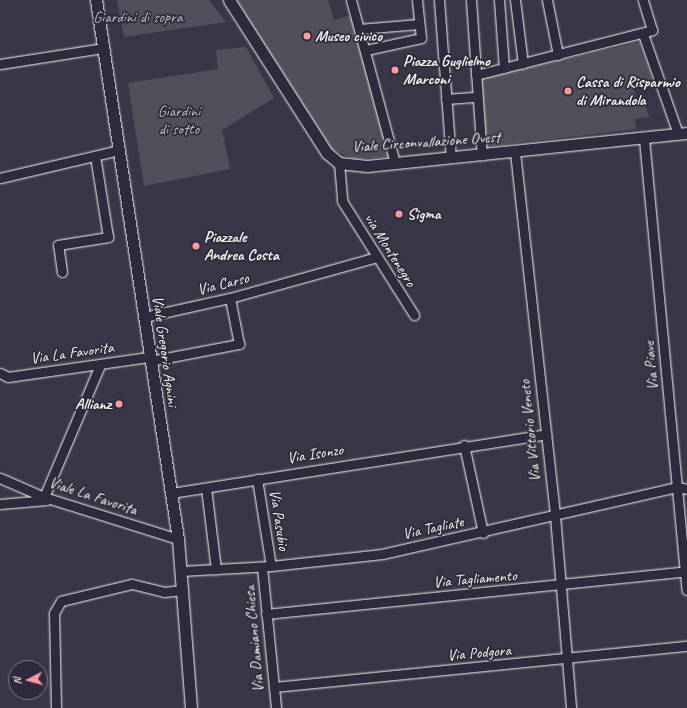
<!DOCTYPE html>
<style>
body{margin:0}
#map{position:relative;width:687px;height:708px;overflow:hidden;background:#3b3647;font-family:Caveat,sans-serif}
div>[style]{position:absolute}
.green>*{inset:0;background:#534e5c}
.roads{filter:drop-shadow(0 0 1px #f4f1e8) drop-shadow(0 0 1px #f4f1e8)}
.minor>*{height:9px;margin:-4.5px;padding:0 4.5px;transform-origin:4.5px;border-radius:4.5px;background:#2f2a3d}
.major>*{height:11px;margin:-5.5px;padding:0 5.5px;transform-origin:5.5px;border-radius:5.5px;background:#2f2a3d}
.dots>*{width:11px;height:11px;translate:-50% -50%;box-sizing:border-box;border:2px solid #2f2a3d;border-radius:50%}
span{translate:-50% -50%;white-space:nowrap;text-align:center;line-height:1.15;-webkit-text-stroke:3.5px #2f2a3d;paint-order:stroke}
.park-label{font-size:16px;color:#bcb8b7}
.poi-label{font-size:16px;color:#f4f1e8;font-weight:700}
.left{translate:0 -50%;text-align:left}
.right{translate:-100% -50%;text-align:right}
.street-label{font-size:16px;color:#f4f1e8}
.north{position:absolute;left:8px;top:660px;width:40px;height:40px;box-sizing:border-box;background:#2f2a3d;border:1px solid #7e7a81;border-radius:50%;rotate:264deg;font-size:11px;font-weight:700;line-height:16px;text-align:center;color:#f4f1e8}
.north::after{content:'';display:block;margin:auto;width:14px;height:18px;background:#ff9aa2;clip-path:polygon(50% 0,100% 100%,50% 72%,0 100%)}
</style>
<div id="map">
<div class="green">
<div style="clip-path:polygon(117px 0,209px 0,226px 22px,124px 37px)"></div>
<div style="clip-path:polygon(230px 0,328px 0,334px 20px,355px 14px,391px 157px,355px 159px,330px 149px)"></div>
<div style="clip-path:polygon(640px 42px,653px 81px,633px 88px,637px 100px,643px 98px,649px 117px,635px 119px,636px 129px,485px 147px,479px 79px)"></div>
<div style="clip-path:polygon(246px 47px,274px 98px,222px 130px,230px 169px,144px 186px,128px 83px,218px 69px,216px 50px)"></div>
</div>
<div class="roads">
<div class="minor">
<div style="left:351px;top:0;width:169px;rotate:74.9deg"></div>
<div style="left:439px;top:0;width:158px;rotate:85.7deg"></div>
<div style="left:471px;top:0;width:156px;rotate:86deg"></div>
<div style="left:499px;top:0;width:68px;rotate:85.8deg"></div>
<div style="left:515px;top:0;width:64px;rotate:82.9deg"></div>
<div style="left:547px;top:0;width:56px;rotate:78.7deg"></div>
<div style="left:359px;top:29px;width:60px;rotate:-4.8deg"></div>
<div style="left:643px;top:34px;width:106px;rotate:70.7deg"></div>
<div style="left:366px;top:50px;width:56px;rotate:-12.3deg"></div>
<div style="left:421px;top:38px;width:38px;rotate:-96deg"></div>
<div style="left:0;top:64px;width:104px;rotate:-8.8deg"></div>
<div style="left:476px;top:75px;width:182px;rotate:-14.3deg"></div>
<div style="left:652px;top:30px;width:31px;rotate:-107deg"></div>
<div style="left:446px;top:99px;width:31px;rotate:-4deg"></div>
<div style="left:644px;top:139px;width:453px;rotate:84.6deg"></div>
<div style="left:515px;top:152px;width:366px;rotate:83.7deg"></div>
<div style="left:555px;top:516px;width:193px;rotate:85.2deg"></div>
<div style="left:339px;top:163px;width:38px;rotate:85deg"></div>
<div style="left:342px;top:201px;width:135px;rotate:57.7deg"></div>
<div style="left:0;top:178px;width:122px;rotate:-13.2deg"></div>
<div style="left:62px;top:272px;width:27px;rotate:-98deg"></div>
<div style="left:58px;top:245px;width:51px;rotate:-9.1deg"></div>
<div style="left:108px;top:237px;width:82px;rotate:-99.1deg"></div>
<div style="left:144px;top:317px;width:88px;rotate:-12.5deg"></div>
<div style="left:230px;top:298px;width:153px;rotate:-15.6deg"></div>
<div style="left:150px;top:361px;width:91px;rotate:-10.8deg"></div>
<div style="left:239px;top:344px;width:47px;rotate:-101.1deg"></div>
<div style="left:0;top:373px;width:9px;rotate:27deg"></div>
<div style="left:8px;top:377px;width:142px;rotate:-8.1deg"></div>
<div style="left:464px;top:445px;width:90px;rotate:77.8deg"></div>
<div style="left:0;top:478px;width:48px;rotate:23.4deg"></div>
<div style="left:44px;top:497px;width:140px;rotate:17.4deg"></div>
<div style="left:257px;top:479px;width:88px;rotate:80.9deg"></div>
<div style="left:206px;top:488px;width:82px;rotate:83deg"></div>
<div style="left:171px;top:493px;width:380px;rotate:-8.9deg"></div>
<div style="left:44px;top:497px;width:143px;rotate:-67deg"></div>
<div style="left:0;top:504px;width:47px;rotate:-4.9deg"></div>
<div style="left:262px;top:567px;width:142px;rotate:84.3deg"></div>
<div style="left:181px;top:571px;width:90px;rotate:-3.2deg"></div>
<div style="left:271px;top:566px;width:112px;rotate:-6.2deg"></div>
<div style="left:382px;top:554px;width:303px;rotate:-12.8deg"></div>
<div style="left:677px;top:487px;width:10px;rotate:11deg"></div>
<div style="left:266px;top:614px;width:423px;rotate:-5.8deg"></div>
<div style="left:274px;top:687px;width:415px;rotate:-5.7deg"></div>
<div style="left:56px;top:708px;width:95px;rotate:-91.2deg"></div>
<div style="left:54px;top:613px;width:14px;rotate:-60deg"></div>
<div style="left:61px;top:601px;width:73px;rotate:-13.5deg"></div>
<div style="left:132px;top:584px;width:33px;rotate:14deg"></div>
<div style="left:164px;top:592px;width:19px;rotate:-6deg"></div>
</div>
<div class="major">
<div style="left:96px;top:0;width:545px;rotate:81.35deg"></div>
<div style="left:178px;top:539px;width:169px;rotate:85.6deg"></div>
<div style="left:229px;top:0;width:182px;rotate:57.4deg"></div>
<div style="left:327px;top:153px;width:16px;rotate:40deg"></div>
<div style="left:339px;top:163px;width:28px;rotate:6deg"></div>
<div style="left:367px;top:166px;width:322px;rotate:-5.9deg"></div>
</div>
</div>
<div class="dots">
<div style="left:307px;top:36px;background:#ff9aa2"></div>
<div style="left:395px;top:70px;background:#ff9aa2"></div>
<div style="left:568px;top:91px;background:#ff9aa2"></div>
<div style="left:399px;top:214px;background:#ff9aa2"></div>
<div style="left:196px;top:246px;background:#ff9aa2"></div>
<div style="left:119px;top:404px;background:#ff9aa2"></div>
</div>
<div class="park-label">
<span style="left:138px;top:17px">Giardini di sopra</span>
<span style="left:179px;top:120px">Giardini<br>di sotto</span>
</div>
<div class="poi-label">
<span class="left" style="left:315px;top:36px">Museo civico</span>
<span class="left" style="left:403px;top:70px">Piazza Guglielmo<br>Marconi</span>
<span class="left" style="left:576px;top:91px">Cassa di Risparmio<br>di Mirandola</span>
<span class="left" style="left:407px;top:214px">Sigma</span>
<span class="left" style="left:204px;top:246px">Piazzale<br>Andrea Costa</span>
<span class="right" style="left:111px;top:404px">Allianz</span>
</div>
<div class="street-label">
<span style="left:426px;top:142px;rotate:-4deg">Viale Circonvallazione Ovest</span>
<span style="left:390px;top:250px;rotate:58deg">via Montenegro</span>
<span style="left:223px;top:284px;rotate:-14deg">Via Carso</span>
<span style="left:165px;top:351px;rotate:82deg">Viale Gregorio Agnini</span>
<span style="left:72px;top:353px;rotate:-8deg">Via La Favorita</span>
<span style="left:651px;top:366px;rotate:-95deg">Via Piave</span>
<span style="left:530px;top:431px;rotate:-96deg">Via Vittorio Veneto</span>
<span style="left:315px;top:454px;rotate:-9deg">Via Isonzo</span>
<span style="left:93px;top:496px;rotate:18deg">Viale La Favorita</span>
<span style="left:279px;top:520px;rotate:81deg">Via Pasubio</span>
<span style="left:433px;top:528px;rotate:-12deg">Via Tagliate</span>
<span style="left:475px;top:579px;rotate:-5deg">Via Tagliamento</span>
<span style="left:254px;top:639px;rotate:-95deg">Via Damiano Chiesa</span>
<span style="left:479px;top:653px;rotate:-5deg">Via Podgora</span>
</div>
<div class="north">N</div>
</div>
